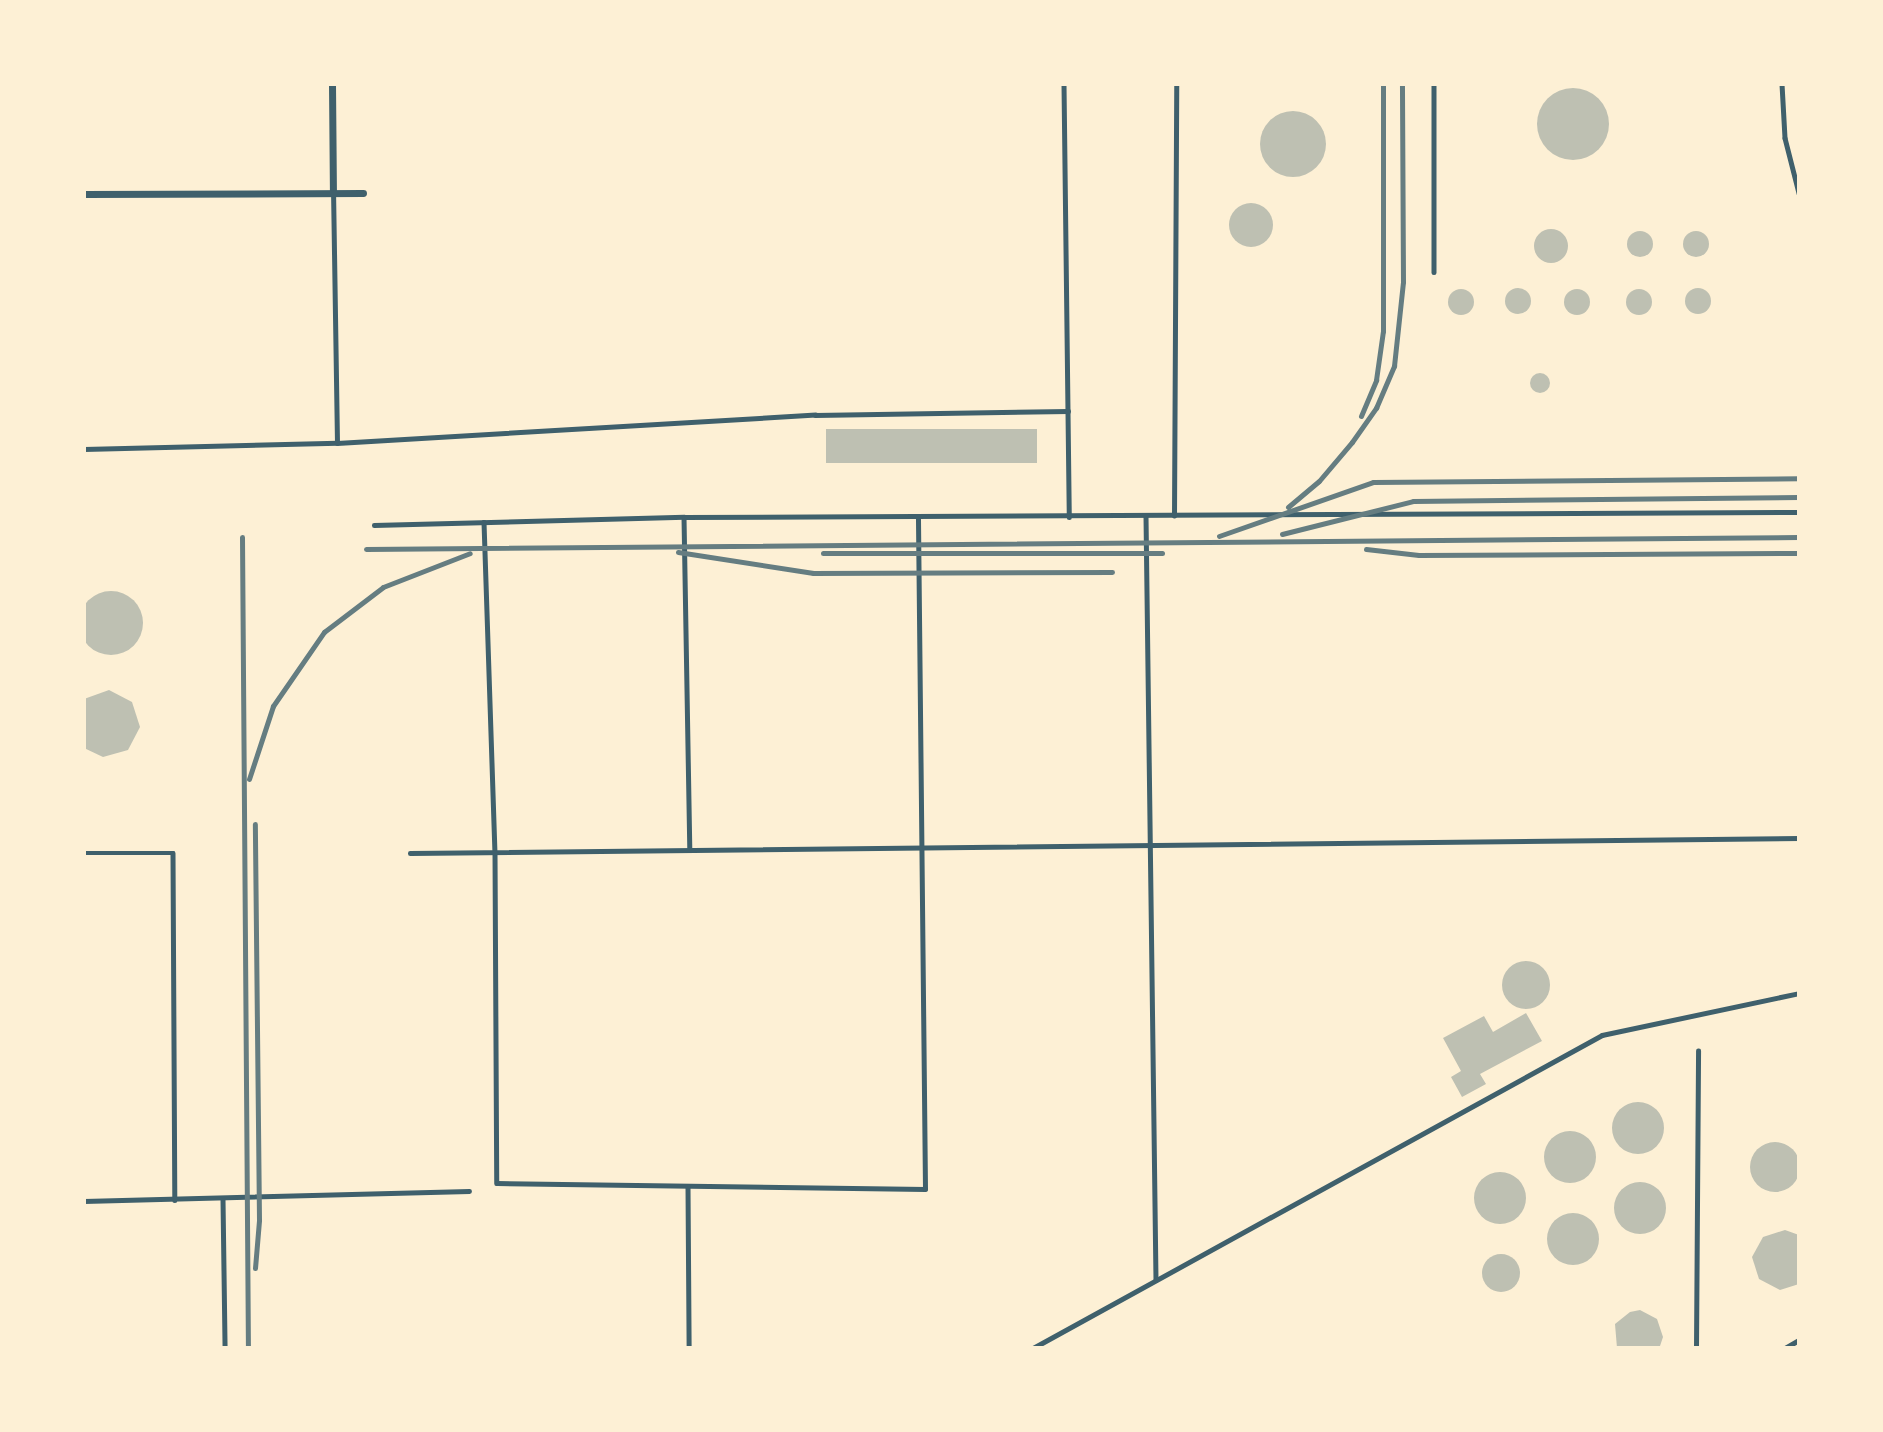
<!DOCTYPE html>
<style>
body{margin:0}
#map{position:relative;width:1883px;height:1432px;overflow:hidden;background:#fdf0d5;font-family:"Titillium Web",sans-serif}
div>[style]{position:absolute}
.building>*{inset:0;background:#bec0b2;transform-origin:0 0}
.round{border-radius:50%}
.service>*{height:4.5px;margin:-2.25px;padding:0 2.25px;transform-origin:2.25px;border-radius:2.25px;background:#3f606c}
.minor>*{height:7px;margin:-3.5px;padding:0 3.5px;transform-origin:3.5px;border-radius:3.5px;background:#3f606c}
.rail>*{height:5px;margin:-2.5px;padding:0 2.5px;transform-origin:2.5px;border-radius:2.5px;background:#657d81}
span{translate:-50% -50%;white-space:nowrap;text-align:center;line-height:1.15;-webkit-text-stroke:7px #fdf0d5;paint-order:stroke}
.frame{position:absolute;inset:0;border:86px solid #fdf0d5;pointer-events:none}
</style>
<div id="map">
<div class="building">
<div class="round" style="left:1537px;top:88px;width:72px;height:72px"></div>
<div class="round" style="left:1260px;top:111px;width:66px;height:66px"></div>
<div class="round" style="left:1229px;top:203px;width:44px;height:44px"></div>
<div class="round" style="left:1534px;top:229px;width:34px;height:34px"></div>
<div class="round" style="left:1627px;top:231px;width:26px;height:26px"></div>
<div class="round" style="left:1683px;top:231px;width:26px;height:26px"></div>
<div class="round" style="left:1685px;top:288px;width:26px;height:26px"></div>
<div class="round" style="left:1505px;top:288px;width:26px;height:26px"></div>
<div class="round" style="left:1626px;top:289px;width:26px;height:26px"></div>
<div class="round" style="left:1448px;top:289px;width:26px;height:26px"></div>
<div class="round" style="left:1564px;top:289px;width:26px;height:26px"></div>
<div class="round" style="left:1530px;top:373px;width:20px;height:20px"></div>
<div style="left:1037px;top:429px;width:34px;height:211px;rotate:90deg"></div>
<div class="round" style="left:79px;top:591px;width:64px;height:64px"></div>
<div style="clip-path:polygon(109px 690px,132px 702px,140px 727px,128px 750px,103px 757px,84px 748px,84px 699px)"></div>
<div class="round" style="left:1502px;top:961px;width:48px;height:48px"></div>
<div style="clip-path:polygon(1526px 1013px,1542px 1041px,1480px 1074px,1486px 1084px,1462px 1097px,1451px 1077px,1461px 1071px,1443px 1038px,1484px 1016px,1493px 1032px)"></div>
<div class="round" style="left:1612px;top:1102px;width:52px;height:52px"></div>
<div class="round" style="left:1544px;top:1131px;width:52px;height:52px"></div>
<div class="round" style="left:1750px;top:1142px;width:50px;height:50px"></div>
<div class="round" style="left:1474px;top:1172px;width:52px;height:52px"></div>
<div class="round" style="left:1614px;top:1182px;width:52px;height:52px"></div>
<div class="round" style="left:1547px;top:1213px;width:52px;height:52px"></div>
<div style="clip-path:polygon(1785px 1230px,1799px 1235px,1799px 1284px,1780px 1290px,1759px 1279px,1752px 1257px,1763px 1237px)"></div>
<div class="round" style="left:1482px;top:1254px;width:38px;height:38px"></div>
<div style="clip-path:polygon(1640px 1310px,1657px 1319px,1663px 1337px,1660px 1346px,1617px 1348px,1615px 1324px,1630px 1312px)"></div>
</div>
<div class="service">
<div style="left:1064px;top:84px;width:433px;rotate:89.3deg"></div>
<div style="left:1434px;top:84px;width:188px;rotate:90deg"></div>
<div style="left:1782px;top:84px;width:54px;rotate:86.8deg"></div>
<div style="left:1785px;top:138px;width:57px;rotate:75.7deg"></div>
<div style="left:337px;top:443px;width:479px;rotate:-3.4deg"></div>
<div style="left:815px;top:415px;width:253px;rotate:-0.9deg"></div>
<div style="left:84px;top:449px;width:253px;rotate:-1.4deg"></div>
<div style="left:337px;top:443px;width:250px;rotate:-90.9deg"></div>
<div style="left:1146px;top:516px;width:764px;rotate:89.25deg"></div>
<div style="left:1174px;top:516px;width:432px;rotate:-89.7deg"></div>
<div style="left:684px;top:517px;width:333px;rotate:89deg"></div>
<div style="left:484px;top:522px;width:330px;rotate:88.1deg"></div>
<div style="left:495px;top:852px;width:331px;rotate:89.7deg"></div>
<div style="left:497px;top:1183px;width:428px;rotate:0.8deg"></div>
<div style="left:925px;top:1189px;width:672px;rotate:-90.6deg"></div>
<div style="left:374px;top:525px;width:310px;rotate:-1.5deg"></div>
<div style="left:684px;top:517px;width:1115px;rotate:-0.26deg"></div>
<div style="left:84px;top:853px;width:89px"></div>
<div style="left:173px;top:853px;width:347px;rotate:89.7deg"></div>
<div style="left:410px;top:853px;width:1389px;rotate:-0.62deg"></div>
<div style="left:688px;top:1186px;width:162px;rotate:89.6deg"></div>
<div style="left:223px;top:1199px;width:149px;rotate:89.2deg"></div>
<div style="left:84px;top:1201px;width:385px;rotate:-1.5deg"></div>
<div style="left:1033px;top:1348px;width:649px;rotate:-28.81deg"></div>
<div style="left:1602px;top:1035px;width:201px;rotate:-12deg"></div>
<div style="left:1696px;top:1348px;width:297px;rotate:-89.6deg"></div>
<div style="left:1785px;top:1348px;width:16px;rotate:-30deg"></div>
</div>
<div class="minor">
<div style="left:332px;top:84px;width:109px;rotate:89.5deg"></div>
<div style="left:84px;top:194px;width:279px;rotate:-0.2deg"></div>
</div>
<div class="rail">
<div style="left:1361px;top:416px;width:39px;rotate:-67deg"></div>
<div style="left:1376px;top:380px;width:49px;rotate:-81.9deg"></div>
<div style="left:1383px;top:331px;width:247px;rotate:-90deg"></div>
<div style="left:1288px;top:507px;width:40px;rotate:-40deg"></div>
<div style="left:1319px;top:481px;width:51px;rotate:-49.8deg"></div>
<div style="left:1352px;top:442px;width:42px;rotate:-54.8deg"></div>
<div style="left:1376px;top:408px;width:46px;rotate:-66.8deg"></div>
<div style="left:1394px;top:366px;width:84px;rotate:-83.9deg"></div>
<div style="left:1403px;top:282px;width:198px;rotate:-90.3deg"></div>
<div style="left:1282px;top:534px;width:135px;rotate:-14.1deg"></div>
<div style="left:1413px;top:501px;width:386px;rotate:-0.6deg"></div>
<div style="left:1219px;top:536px;width:163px;rotate:-19.3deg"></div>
<div style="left:1373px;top:482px;width:426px;rotate:-0.5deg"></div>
<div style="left:242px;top:537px;width:811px;rotate:89.58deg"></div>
<div style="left:366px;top:549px;width:1433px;rotate:-0.48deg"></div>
<div style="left:1366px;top:549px;width:53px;rotate:6.5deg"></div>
<div style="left:1419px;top:555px;width:380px;rotate:-0.3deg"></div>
<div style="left:678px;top:552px;width:137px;rotate:8.8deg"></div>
<div style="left:813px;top:573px;width:299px;rotate:-0.2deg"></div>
<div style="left:823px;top:553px;width:339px"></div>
<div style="left:249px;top:779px;width:77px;rotate:-71.8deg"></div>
<div style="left:273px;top:706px;width:90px;rotate:-55.4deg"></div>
<div style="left:324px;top:632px;width:74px;rotate:-37.3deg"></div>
<div style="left:383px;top:587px;width:93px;rotate:-21.3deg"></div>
<div style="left:255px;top:1268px;width:48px;rotate:-85.2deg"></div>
<div style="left:259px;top:1220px;width:396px;rotate:-90.6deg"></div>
</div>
<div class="frame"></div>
</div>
